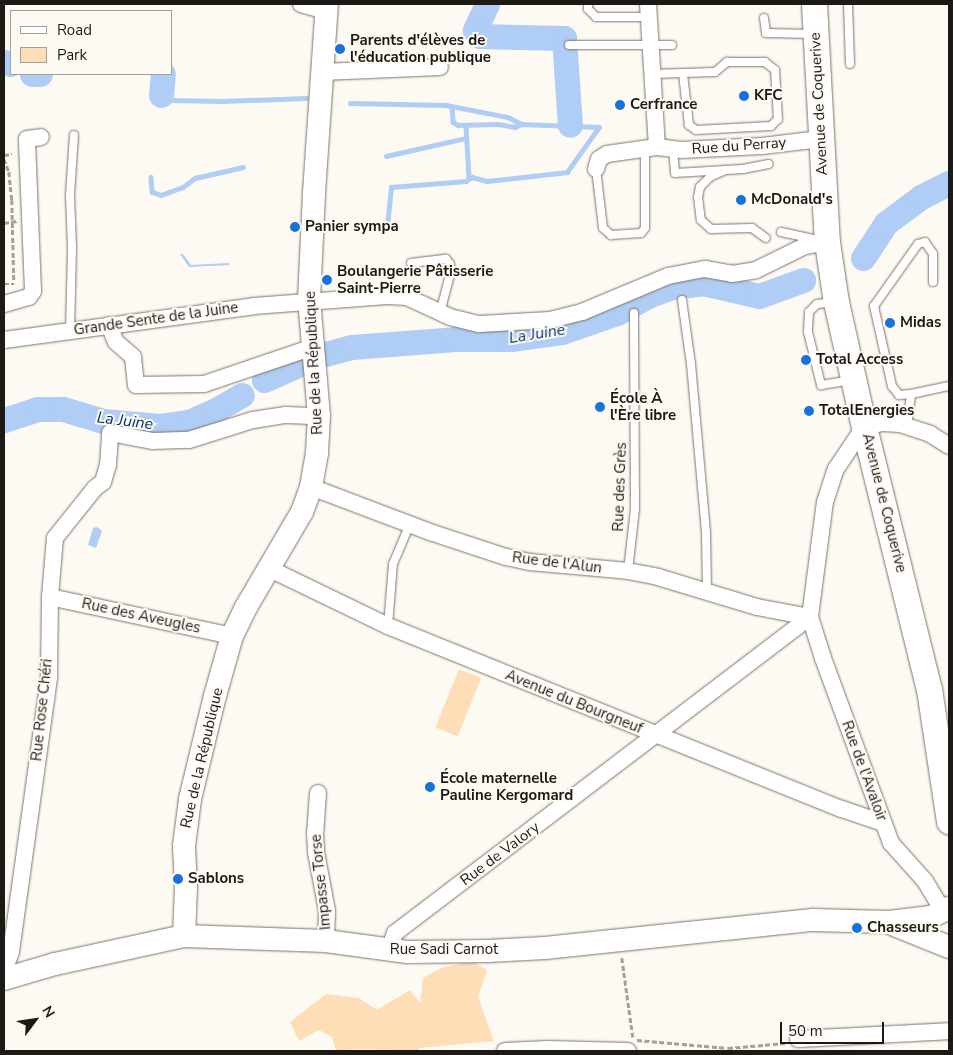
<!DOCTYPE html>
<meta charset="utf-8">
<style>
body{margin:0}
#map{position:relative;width:953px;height:1055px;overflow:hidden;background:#fdf9f3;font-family:"Nunito Sans",sans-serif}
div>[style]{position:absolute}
.green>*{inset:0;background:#fedeb7;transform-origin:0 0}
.water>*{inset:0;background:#afcdf5}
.stream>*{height:4.5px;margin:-2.25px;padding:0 2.25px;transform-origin:2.25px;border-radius:2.25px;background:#afcdf5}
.river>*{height:25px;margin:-12.5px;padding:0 12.5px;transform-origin:12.5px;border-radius:12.5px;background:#afcdf5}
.path>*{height:2.5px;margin-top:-1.25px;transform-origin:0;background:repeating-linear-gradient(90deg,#a4a19b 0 5px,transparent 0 7.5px)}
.roads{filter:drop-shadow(0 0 1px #7d7367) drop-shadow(0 0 1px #7d7367)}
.lane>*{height:8px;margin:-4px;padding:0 4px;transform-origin:4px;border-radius:4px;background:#fff}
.street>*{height:16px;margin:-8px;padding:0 8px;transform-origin:8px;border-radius:8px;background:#fff}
.secondary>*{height:22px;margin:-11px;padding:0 11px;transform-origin:11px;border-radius:11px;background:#fff}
.primary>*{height:25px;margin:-12.5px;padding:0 12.5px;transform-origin:12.5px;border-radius:12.5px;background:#fff}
.dots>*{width:14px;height:14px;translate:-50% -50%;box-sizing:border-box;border:2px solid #fdf9f3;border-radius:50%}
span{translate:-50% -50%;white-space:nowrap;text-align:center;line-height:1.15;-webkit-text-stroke:4px #fdf9f3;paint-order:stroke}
.poi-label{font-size:15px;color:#1d1a15;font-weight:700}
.left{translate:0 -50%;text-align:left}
.street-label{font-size:15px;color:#1d1a15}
.water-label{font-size:16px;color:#04356f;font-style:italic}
.frame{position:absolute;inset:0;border:5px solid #1d1a15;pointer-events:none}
.legend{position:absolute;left:10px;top:10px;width:162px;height:65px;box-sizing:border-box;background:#fdf9f3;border:1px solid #a3a09a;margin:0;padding:6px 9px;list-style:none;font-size:15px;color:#1d1a15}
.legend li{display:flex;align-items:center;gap:10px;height:25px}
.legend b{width:25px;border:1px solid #a3a09a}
.north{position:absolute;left:10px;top:995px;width:50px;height:50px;-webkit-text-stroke:4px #fdf9f3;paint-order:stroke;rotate:59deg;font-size:14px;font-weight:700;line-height:20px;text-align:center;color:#1d1a15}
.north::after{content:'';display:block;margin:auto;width:18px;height:22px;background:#1d1a15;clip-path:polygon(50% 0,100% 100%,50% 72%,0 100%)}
.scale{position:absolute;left:780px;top:1022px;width:104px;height:22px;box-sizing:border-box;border:2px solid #1d1a15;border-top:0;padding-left:6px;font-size:15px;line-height:18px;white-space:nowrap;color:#1d1a15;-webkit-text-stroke:4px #fdf9f3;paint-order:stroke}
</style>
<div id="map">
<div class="green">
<div style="left:459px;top:669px;width:24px;height:63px;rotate:22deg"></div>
<div style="clip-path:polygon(472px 961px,487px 970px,478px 997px,494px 1041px,419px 1048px,419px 1051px,357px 1049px,336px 1051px,332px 1037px,319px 1030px,299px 1041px,290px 1022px,326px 994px,359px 998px,377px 1010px,410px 990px,420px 1003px,423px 978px,441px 968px)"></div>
</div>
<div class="water">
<div style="clip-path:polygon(180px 254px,183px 254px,191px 265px,229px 263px,229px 265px,189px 267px)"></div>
<div style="clip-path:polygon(97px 527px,102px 531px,96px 548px,88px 545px,93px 528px)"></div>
</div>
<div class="stream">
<div style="left:161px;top:95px;width:9px;rotate:36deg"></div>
<div style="left:168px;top:100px;width:54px;rotate:1.1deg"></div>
<div style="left:222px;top:101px;width:84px;rotate:-2deg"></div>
<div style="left:350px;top:103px;width:96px;rotate:1.2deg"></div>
<div style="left:446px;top:105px;width:63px;rotate:11deg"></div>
<div style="left:508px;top:117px;width:15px;rotate:28deg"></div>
<div style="left:521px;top:124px;width:78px;rotate:2.2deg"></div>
<div style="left:452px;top:106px;width:16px;rotate:86deg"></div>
<div style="left:453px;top:122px;width:6px;rotate:31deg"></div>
<div style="left:458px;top:125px;width:40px;rotate:-1.4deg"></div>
<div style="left:498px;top:124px;width:17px;rotate:10deg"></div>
<div style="left:515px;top:127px;width:7px;rotate:-27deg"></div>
<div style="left:466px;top:125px;width:53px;rotate:86.8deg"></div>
<div style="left:386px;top:156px;width:82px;rotate:-12.7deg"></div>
<div style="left:151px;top:177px;width:15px;rotate:86deg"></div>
<div style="left:152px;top:192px;width:9px;rotate:18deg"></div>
<div style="left:161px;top:195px;width:23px;rotate:-20deg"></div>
<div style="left:183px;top:187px;width:15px;rotate:-37deg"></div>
<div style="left:195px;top:178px;width:49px;rotate:-12.9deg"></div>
<div style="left:387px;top:227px;width:40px;rotate:-84.3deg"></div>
<div style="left:391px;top:187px;width:75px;rotate:-4.6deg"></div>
<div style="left:466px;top:181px;width:7px;rotate:-34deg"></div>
<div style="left:472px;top:177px;width:16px;rotate:15deg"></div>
<div style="left:487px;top:181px;width:81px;rotate:-6.4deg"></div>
<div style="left:567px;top:172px;width:55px;rotate:-54.6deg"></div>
</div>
<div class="river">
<div style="left:487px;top:4px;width:29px;rotate:115deg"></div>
<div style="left:475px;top:30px;width:8px;rotate:50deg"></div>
<div style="left:480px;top:36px;width:84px;rotate:1.4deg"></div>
<div style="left:564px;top:38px;width:87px;rotate:86.1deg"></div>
<div style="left:4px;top:62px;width:7px;rotate:16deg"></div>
<div style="left:32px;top:74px;width:8px"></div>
<div style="left:161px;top:95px;width:21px;rotate:-85deg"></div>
<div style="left:863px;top:258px;width:42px;rotate:-56.7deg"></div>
<div style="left:886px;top:223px;width:44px;rotate:-36.6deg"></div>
<div style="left:921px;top:197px;width:31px;rotate:-27deg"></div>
<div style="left:264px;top:380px;width:59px;rotate:-24deg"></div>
<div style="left:318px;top:356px;width:35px;rotate:-15deg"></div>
<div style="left:352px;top:347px;width:103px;rotate:-4.4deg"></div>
<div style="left:455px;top:339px;width:56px"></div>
<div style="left:511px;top:339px;width:51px;rotate:-7.8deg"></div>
<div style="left:562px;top:332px;width:58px;rotate:-19.1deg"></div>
<div style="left:617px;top:313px;width:38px;rotate:-29deg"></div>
<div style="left:650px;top:295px;width:23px;rotate:-20deg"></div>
<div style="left:672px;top:287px;width:31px;rotate:-7deg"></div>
<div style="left:703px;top:283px;width:57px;rotate:13.1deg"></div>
<div style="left:759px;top:296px;width:47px;rotate:-20deg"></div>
<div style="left:4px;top:420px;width:35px;rotate:-18deg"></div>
<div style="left:37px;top:409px;width:26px"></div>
<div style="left:63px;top:409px;width:42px;rotate:16.7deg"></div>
<div style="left:103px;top:421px;width:57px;rotate:5deg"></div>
<div style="left:160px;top:426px;width:29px;rotate:-8deg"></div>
<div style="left:189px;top:422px;width:27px;rotate:-24deg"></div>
<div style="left:214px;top:411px;width:32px;rotate:-30deg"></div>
</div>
<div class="path">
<div style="left:4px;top:155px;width:8px;rotate:-7deg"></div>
<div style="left:4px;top:159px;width:14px;rotate:69deg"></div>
<div style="left:9px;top:172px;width:28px;rotate:84deg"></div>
<div style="left:12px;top:200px;width:83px;rotate:88.6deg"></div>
<div style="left:4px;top:223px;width:13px;rotate:-9deg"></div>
<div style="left:4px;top:284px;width:10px"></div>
<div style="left:622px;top:958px;width:80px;rotate:82.1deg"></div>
<div style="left:637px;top:1040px;width:91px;rotate:5deg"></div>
<div style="left:728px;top:1048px;width:58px;rotate:-4.9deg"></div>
</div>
<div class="roads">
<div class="lane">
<div style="left:588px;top:4px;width:5px;rotate:90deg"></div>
<div style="left:588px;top:9px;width:11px;rotate:45deg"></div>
<div style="left:596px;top:17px;width:53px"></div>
<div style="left:848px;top:4px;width:60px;rotate:88.1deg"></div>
<div style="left:764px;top:18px;width:15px;rotate:82deg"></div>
<div style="left:766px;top:33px;width:47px;rotate:1.2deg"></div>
<div style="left:569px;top:45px;width:103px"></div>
<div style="left:652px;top:74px;width:63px;rotate:-1.8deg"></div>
<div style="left:715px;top:72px;width:16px;rotate:-40deg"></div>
<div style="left:727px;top:62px;width:38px"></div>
<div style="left:765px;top:62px;width:13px;rotate:39deg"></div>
<div style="left:775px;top:70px;width:49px;rotate:86.5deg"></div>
<div style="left:778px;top:119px;width:10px;rotate:135deg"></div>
<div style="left:771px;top:126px;width:75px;rotate:176.9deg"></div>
<div style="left:696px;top:130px;width:9px;rotate:-144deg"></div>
<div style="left:689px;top:125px;width:51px;rotate:-96.7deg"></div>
<div style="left:673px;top:149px;width:24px;rotate:85deg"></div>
<div style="left:675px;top:173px;width:68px;rotate:-3.4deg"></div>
<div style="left:743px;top:169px;width:26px;rotate:-11deg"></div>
<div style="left:596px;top:169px;width:59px;rotate:83.2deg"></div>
<div style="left:603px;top:228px;width:11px;rotate:41deg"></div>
<div style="left:611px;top:235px;width:30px;rotate:-4deg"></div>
<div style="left:641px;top:233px;width:6px;rotate:-51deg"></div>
<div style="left:645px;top:228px;width:79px;rotate:-90deg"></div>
<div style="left:725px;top:170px;width:17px;rotate:155deg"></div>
<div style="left:710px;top:177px;width:14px;rotate:135deg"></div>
<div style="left:700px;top:187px;width:10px;rotate:101deg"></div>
<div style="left:698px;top:197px;width:23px;rotate:83deg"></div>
<div style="left:701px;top:220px;width:13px;rotate:42deg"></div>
<div style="left:711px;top:229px;width:41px;rotate:-1.4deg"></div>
<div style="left:752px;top:228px;width:17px;rotate:36deg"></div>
<div style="left:781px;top:232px;width:33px;rotate:12deg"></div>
<div style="left:411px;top:263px;width:35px;rotate:-7deg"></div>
<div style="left:446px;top:259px;width:6px;rotate:51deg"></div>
<div style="left:450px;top:264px;width:7px;rotate:82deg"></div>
<div style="left:451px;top:271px;width:43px;rotate:104.7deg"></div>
<div style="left:682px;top:300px;width:65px;rotate:82deg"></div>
<div style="left:691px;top:364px;width:170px;rotate:84.9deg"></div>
<div style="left:706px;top:533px;width:59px;rotate:89deg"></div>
<div style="left:834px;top:302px;width:17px;rotate:173deg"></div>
<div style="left:817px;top:304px;width:11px;rotate:135deg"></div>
<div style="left:809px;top:312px;width:20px;rotate:93deg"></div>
<div style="left:808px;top:332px;width:55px;rotate:76.2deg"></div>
<div style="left:821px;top:385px;width:30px;rotate:-9deg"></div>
<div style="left:70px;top:331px;width:84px;rotate:-88.6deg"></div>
<div style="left:72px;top:247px;width:52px;rotate:-92.2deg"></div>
<div style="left:70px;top:195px;width:60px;rotate:-86.2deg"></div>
<div style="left:911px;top:394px;width:12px;rotate:175deg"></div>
<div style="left:899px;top:395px;width:11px;rotate:-128deg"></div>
<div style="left:892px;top:386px;width:82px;rotate:-102.7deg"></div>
<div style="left:874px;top:306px;width:76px;rotate:-54.6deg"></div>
<div style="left:918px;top:244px;width:7px;rotate:-16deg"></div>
<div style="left:925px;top:242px;width:14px;rotate:56deg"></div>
<div style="left:933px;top:254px;width:28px;rotate:90deg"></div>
<div style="left:907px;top:427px;width:33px;rotate:-83deg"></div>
<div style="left:911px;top:394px;width:39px;rotate:-12deg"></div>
<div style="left:628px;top:571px;width:62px;rotate:-83.6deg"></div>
<div style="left:635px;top:509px;width:196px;rotate:-90.3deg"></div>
<div style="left:388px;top:626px;width:62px;rotate:-85.4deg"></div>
<div style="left:393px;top:564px;width:43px;rotate:-67deg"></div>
</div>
<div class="street">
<div style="left:301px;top:4px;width:26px;rotate:16deg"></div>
<div style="left:648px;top:4px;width:143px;rotate:86.4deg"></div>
<div style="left:657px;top:147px;width:24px;rotate:7deg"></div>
<div style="left:681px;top:150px;width:81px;rotate:-2.8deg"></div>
<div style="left:762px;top:146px;width:59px;rotate:-6.8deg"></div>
<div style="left:322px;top:72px;width:118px;rotate:-2.4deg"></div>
<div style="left:596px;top:169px;width:10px;rotate:-73deg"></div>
<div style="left:599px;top:159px;width:9px;rotate:-32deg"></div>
<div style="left:607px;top:154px;width:50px;rotate:-8deg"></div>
<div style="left:4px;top:304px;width:26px;rotate:-16deg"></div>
<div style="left:29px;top:297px;width:7px;rotate:-56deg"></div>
<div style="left:33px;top:291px;width:152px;rotate:-92.3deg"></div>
<div style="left:27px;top:139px;width:14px;rotate:-8deg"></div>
<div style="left:109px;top:325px;width:18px;rotate:68deg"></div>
<div style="left:116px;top:342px;width:23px;rotate:41deg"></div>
<div style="left:133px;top:357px;width:28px;rotate:84deg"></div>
<div style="left:136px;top:385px;width:68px;rotate:-0.8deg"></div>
<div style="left:204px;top:384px;width:115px;rotate:-18.7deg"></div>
<div style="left:4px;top:340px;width:252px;rotate:-7.7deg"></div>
<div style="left:254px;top:306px;width:133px;rotate:-4.3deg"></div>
<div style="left:387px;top:296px;width:20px;rotate:3deg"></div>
<div style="left:407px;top:297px;width:47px;rotate:24.9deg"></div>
<div style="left:450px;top:317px;width:30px;rotate:14deg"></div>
<div style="left:479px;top:324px;width:71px;rotate:-3.2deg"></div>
<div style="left:550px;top:320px;width:33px;rotate:-14deg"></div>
<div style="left:582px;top:312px;width:93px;rotate:-22.7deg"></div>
<div style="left:668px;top:276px;width:38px;rotate:-11deg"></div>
<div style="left:705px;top:269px;width:27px;rotate:10deg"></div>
<div style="left:732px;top:274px;width:24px;rotate:-9deg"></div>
<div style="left:756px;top:270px;width:55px;rotate:-26.1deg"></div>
<div style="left:805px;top:246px;width:22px;rotate:-10deg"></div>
<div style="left:311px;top:487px;width:130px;rotate:20.7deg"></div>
<div style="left:433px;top:533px;width:77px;rotate:18.2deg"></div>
<div style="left:506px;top:557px;width:25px;rotate:12deg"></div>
<div style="left:530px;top:562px;width:98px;rotate:5.2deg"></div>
<div style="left:628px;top:571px;width:31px;rotate:11deg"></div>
<div style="left:658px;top:577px;width:103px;rotate:16.9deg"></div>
<div style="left:757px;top:607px;width:54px;rotate:10.7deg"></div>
<div style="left:270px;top:569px;width:131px;rotate:25.8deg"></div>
<div style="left:388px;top:626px;width:489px;rotate:22deg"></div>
<div style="left:842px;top:809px;width:43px;rotate:18.9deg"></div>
<div style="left:50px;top:597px;width:186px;rotate:12.1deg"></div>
<div style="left:318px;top:793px;width:39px;rotate:94deg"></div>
<div style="left:315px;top:832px;width:20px;rotate:87deg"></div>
<div style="left:316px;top:852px;width:60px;rotate:79.4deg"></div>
<div style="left:327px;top:911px;width:30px;rotate:92deg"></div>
<div style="left:943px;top:911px;width:35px;rotate:-121deg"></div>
<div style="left:925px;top:881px;width:51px;rotate:-131.8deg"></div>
<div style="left:891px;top:843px;width:197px;rotate:-110.2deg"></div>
<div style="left:823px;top:658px;width:43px;rotate:-107.6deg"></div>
<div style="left:810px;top:617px;width:116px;rotate:-82.6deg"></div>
<div style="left:825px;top:502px;width:35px;rotate:-72deg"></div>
<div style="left:836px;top:469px;width:50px;rotate:-56.3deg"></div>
<div style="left:864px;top:427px;width:19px;rotate:-12deg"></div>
<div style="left:883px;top:423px;width:17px;rotate:3deg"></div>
<div style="left:900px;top:424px;width:32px;rotate:18deg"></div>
<div style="left:930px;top:434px;width:22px;rotate:32deg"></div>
<div style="left:389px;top:951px;width:19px;rotate:-72deg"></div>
<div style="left:395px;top:933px;width:522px;rotate:-37.29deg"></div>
<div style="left:4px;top:971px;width:20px;rotate:-70deg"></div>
<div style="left:11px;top:952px;width:278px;rotate:-82.1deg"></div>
<div style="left:49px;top:677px;width:80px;rotate:-89.3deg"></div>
<div style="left:50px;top:597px;width:59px;rotate:-85.2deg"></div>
<div style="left:55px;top:538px;width:64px;rotate:-51.3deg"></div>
<div style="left:95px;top:488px;width:10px;rotate:-37deg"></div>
<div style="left:103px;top:482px;width:18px;rotate:-74deg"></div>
<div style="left:108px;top:465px;width:32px;rotate:-86deg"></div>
<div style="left:110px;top:433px;width:44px;rotate:10.5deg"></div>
<div style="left:153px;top:441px;width:36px;rotate:-2deg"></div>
<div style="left:189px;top:440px;width:67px;rotate:-17.4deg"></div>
<div style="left:253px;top:420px;width:33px;rotate:-9deg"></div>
<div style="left:286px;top:415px;width:33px;rotate:2deg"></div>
<div style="left:798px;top:1039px;width:151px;rotate:-3deg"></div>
<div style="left:505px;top:1051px;width:42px;rotate:-2.7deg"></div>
<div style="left:547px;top:1049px;width:81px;rotate:1.4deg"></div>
</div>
<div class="secondary">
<div style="left:892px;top:924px;width:61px;rotate:22deg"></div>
<div style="left:184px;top:936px;width:49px;rotate:-87.7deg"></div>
<div style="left:186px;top:887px;width:41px;rotate:-92.8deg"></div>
<div style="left:184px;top:846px;width:47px;rotate:-82.7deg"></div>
<div style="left:190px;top:799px;width:106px;rotate:-76.4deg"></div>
<div style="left:215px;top:696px;width:62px;rotate:-74.2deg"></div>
<div style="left:232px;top:636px;width:30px;rotate:-64deg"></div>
<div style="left:245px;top:609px;width:113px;rotate:-59.6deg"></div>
<div style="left:302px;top:512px;width:27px;rotate:-70deg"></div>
<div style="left:311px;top:487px;width:35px;rotate:-80deg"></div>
<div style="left:317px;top:453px;width:37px;rotate:-87deg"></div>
<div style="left:319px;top:416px;width:116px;rotate:-94.9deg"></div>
<div style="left:309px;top:300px;width:107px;rotate:-87.3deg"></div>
<div style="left:314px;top:193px;width:189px;rotate:-86.1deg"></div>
<div style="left:4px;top:979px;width:53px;rotate:-16.4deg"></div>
<div style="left:55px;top:964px;width:132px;rotate:-12.2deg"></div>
<div style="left:184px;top:936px;width:142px;rotate:2deg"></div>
<div style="left:326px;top:941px;width:82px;rotate:7.7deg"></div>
<div style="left:407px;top:952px;width:81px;rotate:-0.7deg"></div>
<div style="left:488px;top:951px;width:57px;rotate:-3deg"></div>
<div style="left:545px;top:948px;width:269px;rotate:-6deg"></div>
<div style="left:813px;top:920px;width:76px;rotate:1.5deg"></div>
<div style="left:889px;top:922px;width:42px;rotate:-6.8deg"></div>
<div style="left:931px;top:917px;width:20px;rotate:-27deg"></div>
</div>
<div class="primary">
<div style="left:814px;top:4px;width:238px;rotate:86.9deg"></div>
<div style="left:827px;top:242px;width:61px;rotate:81.5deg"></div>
<div style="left:836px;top:302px;width:128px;rotate:77.4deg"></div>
<div style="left:864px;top:427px;width:270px;rotate:76.1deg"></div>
<div style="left:929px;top:689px;width:134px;rotate:81.4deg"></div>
</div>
</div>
<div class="dots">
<div style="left:340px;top:49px;background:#1772dc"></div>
<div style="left:744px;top:96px;background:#1772dc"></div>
<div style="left:620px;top:105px;background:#1772dc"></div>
<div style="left:741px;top:200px;background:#1772dc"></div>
<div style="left:295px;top:227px;background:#1772dc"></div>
<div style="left:327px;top:280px;background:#1772dc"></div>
<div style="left:890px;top:323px;background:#1772dc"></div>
<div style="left:806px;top:360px;background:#1772dc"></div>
<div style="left:600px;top:407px;background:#1772dc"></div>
<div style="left:809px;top:411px;background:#1772dc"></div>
<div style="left:430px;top:787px;background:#1772dc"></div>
<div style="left:178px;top:879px;background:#1772dc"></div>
<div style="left:857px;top:928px;background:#1772dc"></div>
</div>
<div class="poi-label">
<span class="left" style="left:350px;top:49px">Parents d'élèves de<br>l'éducation publique</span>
<span class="left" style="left:754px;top:96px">KFC</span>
<span class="left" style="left:630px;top:105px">Cerfrance</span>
<span class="left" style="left:751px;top:200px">McDonald's</span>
<span class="left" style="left:305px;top:227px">Panier sympa</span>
<span class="left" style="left:337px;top:280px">Boulangerie Pâtisserie<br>Saint-Pierre</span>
<span class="left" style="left:900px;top:323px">Midas</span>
<span class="left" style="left:816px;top:360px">Total Access</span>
<span class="left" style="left:610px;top:407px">École À<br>l'Ère libre</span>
<span class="left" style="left:819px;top:411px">TotalEnergies</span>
<span class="left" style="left:440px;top:787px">École maternelle<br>Pauline Kergomard</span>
<span class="left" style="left:188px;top:879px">Sablons</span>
<span class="left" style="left:867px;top:928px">Chasseurs</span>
</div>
<div class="street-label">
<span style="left:819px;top:104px;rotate:-93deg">Avenue de Coquerive</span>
<span style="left:739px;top:146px;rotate:-4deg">Rue du Perray</span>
<span style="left:156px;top:319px;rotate:-8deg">Grande Sente de la Juine</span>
<span style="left:314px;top:363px;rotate:-93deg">Rue de la République</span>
<span style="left:620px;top:487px;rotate:-88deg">Rue des Grès</span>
<span style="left:884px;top:503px;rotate:76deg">Avenue de Coquerive</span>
<span style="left:557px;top:563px;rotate:7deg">Rue de l'Alun</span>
<span style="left:141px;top:616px;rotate:12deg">Rue des Aveugles</span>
<span style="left:574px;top:702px;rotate:22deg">Avenue du Bourgneuf</span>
<span style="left:42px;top:710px;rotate:-84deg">Rue Rose Chéri</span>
<span style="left:202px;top:758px;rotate:-77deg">Rue de la République</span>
<span style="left:864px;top:771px;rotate:70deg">Rue de l'Avaloir</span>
<span style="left:500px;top:854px;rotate:-37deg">Rue de Valory</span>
<span style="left:321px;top:882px;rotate:-96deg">Impasse Torse</span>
<span style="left:444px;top:950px">Rue Sadi Carnot</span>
</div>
<div class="water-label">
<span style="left:537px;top:334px;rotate:-9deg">La Juine</span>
<span style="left:125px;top:421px;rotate:7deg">La Juine</span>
</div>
<div class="frame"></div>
<ul class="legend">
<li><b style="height:6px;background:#fff"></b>Road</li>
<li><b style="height:14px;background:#fedeb7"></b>Park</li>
</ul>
<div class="north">N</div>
<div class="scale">50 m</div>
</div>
